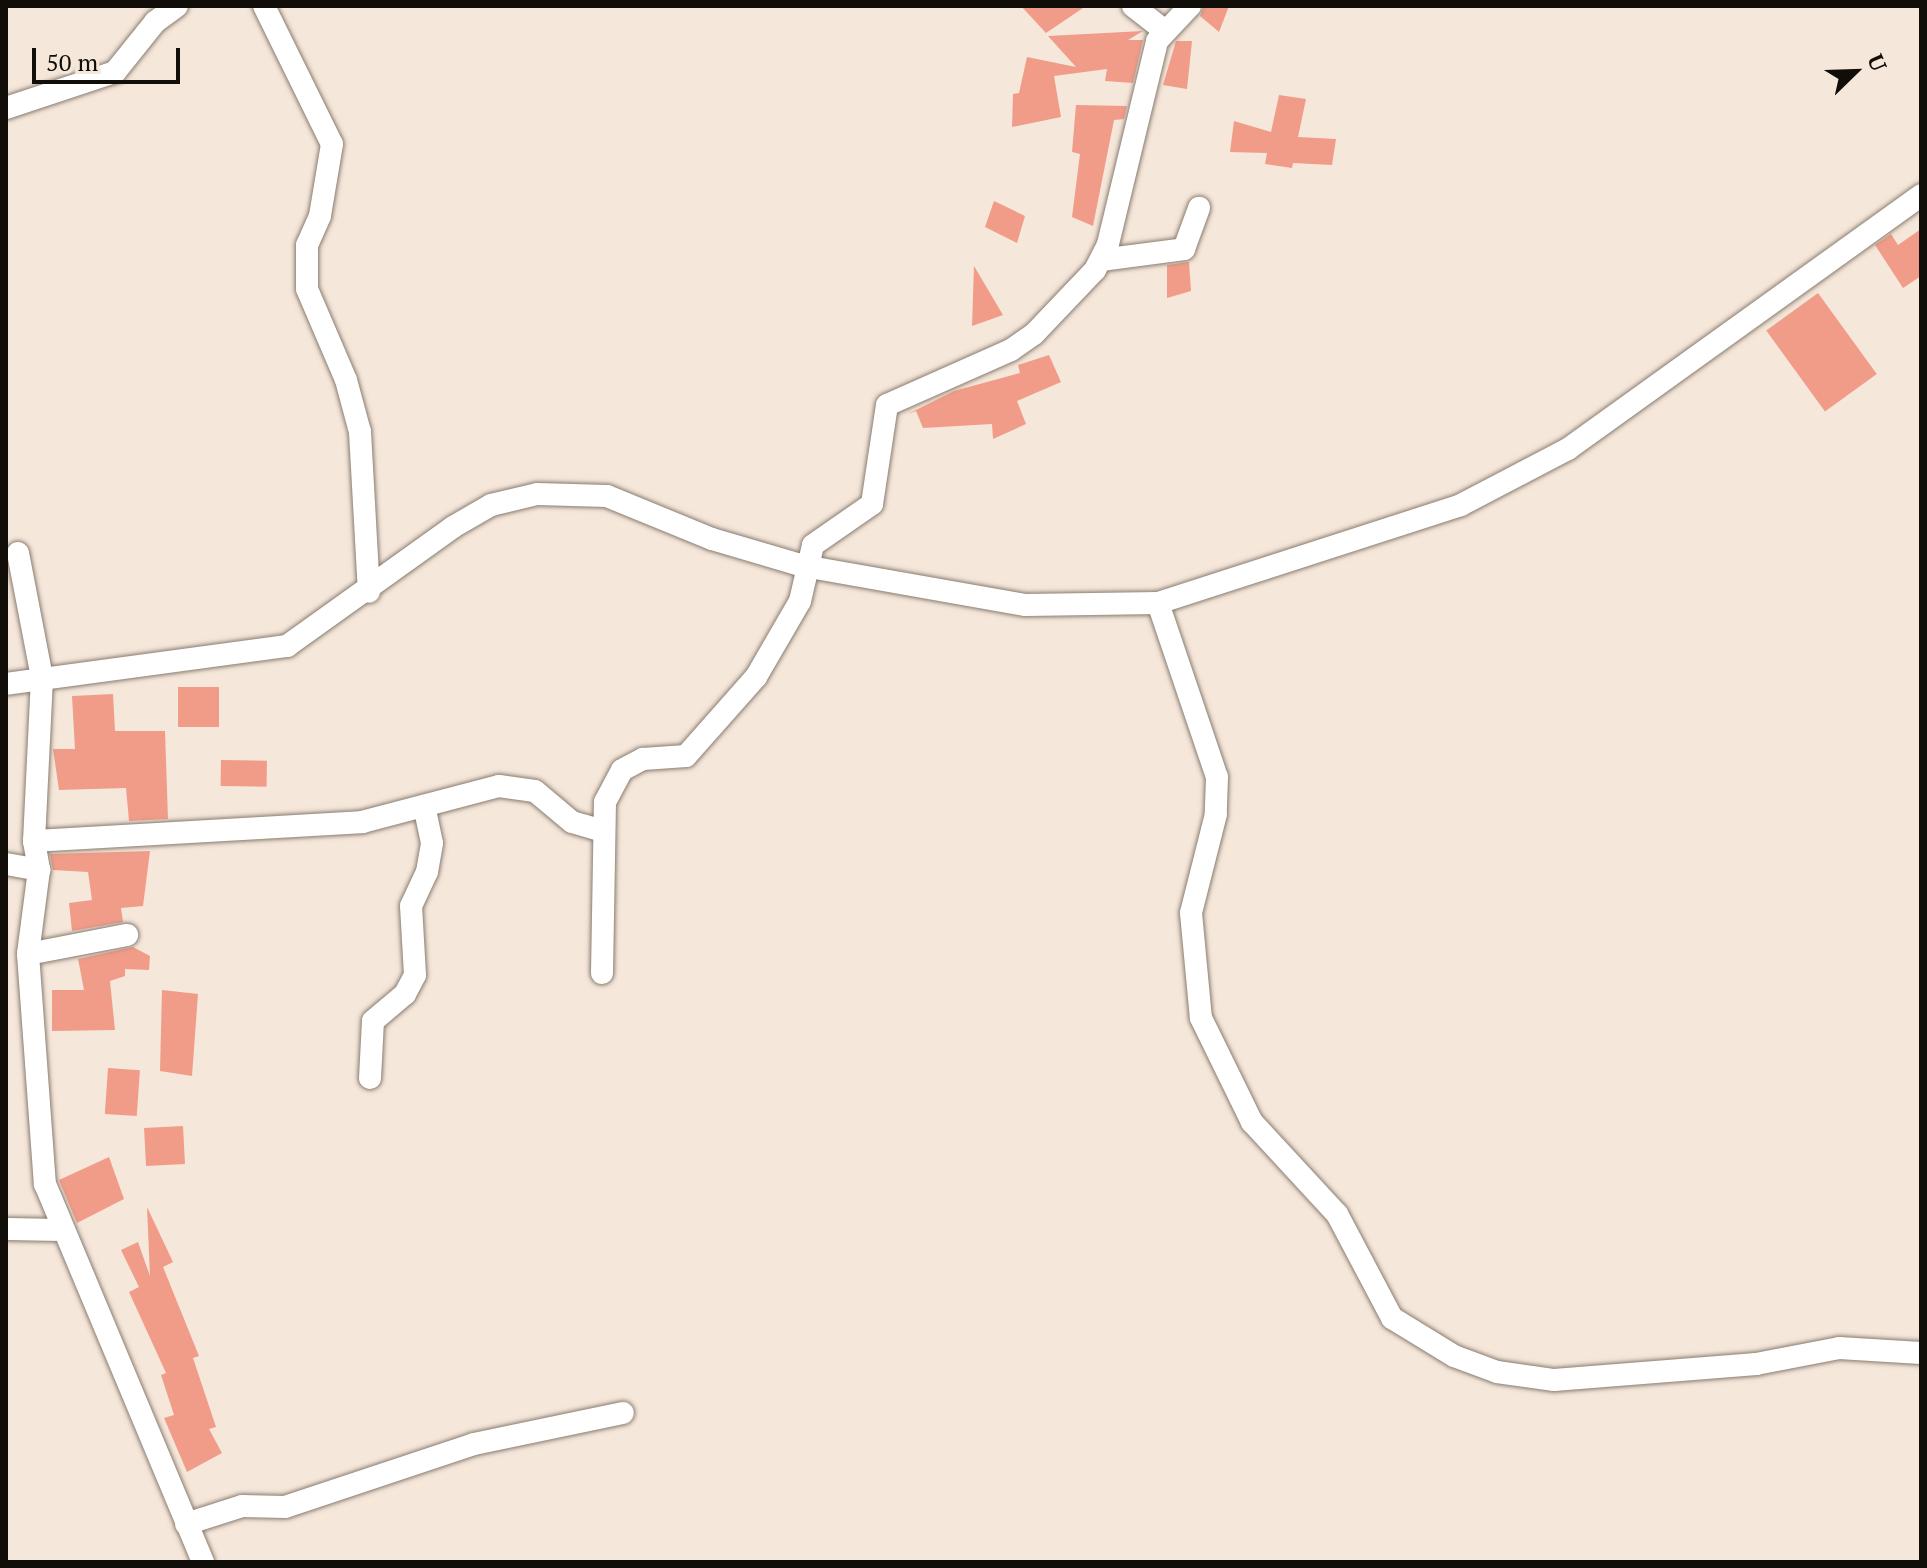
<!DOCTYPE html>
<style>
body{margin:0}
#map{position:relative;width:1927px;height:1568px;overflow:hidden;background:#f5e7da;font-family:"PT Serif",serif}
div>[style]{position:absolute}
.building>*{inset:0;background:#f19c89;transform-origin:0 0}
.roads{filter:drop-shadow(0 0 2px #897c70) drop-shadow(0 0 2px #897c70)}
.minor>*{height:22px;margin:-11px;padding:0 11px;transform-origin:11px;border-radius:11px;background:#fff}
span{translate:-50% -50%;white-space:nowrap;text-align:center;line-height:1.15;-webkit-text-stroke:7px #f5e7da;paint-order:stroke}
.frame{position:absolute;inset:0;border:8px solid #110d08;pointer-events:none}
.north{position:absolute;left:1815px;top:32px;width:80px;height:80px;-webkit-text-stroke:6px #f5e7da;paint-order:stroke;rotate:67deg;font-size:22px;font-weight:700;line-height:32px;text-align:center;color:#110d08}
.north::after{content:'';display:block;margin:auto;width:28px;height:36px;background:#110d08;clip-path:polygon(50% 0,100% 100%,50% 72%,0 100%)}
.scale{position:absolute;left:32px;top:48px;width:148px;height:36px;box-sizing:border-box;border:4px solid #110d08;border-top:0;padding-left:10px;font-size:24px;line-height:28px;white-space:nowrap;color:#110d08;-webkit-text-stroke:6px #f5e7da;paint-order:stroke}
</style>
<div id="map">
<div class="building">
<div style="clip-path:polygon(1021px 6px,1086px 6px,1046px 33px)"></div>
<div style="clip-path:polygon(1204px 6px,1229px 6px,1219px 32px,1200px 16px)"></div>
<div style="clip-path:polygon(1143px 31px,1128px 40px,1143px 40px,1133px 83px,1105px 81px,1107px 69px,1054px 76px,1061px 117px,1012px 127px,1013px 94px,1019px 93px,1027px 57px,1076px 67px,1048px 36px)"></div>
<div style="clip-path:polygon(1176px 41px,1192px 41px,1187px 89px,1163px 85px)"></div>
<div style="clip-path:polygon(1279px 95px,1306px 99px,1298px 137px,1336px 139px,1332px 165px,1293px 163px,1292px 168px,1265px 164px,1267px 153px,1230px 152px,1234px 121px,1271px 132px)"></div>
<div style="clip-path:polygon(1076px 105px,1127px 106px,1124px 119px,1114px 120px,1093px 226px,1072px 217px,1080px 154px,1072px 152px)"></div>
<div style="clip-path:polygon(994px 201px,1025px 216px,1017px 243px,985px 227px)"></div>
<div style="clip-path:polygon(1921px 229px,1921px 276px,1903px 288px,1875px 245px,1891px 234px,1898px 245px)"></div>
<div style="clip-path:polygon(1189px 262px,1191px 291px,1167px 298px,1167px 265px)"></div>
<div style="clip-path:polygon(974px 266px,1003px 315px,972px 326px)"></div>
<div style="left:1818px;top:293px;width:100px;height:64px;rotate:54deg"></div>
<div style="clip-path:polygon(1049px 355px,1061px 382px,1017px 401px,1026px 424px,993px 439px,992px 424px,923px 428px,916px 411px,908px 414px,954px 391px,1020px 373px,1018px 365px)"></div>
<div style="left:178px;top:687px;width:41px;height:40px"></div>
<div style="clip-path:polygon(113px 694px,115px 731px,165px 731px,168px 819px,129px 821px,126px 788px,59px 790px,53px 749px,75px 749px,72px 696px)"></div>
<div style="left:221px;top:760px;width:46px;height:26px;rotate:1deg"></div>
<div style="clip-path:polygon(150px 851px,143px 906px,121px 908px,123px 922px,72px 931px,69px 903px,92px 900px,88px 872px,53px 870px,50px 854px)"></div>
<div style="clip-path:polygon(133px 947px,150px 956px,149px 970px,125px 969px,125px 976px,110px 981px,115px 1030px,52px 1031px,52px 990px,84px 990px,78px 959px)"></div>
<div style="clip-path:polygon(162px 990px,198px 994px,192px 1076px,160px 1071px)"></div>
<div style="left:108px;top:1068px;width:32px;height:46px;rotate:4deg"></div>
<div style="left:183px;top:1126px;width:38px;height:39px;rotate:87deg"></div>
<div style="clip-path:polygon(109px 1157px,124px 1199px,77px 1223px,59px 1180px)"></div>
<div style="clip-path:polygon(147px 1207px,173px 1262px,163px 1267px,199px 1356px,193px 1358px,216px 1427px,209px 1429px,222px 1453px,187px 1472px,164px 1418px,174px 1415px,161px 1375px,166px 1373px,129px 1292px,139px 1287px,121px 1250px,138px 1242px,150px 1276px)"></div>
</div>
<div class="roads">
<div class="minor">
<div style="left:264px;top:6px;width:154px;rotate:63.8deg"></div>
<div style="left:332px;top:144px;width:73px;rotate:99.5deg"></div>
<div style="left:320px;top:216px;width:32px;rotate:114deg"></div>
<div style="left:307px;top:245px;width:44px;rotate:90deg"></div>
<div style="left:307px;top:289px;width:99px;rotate:66.8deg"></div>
<div style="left:346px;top:380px;width:54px;rotate:74.9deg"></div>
<div style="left:360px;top:432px;width:160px;rotate:86.8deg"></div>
<div style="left:1133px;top:6px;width:39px;rotate:38deg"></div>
<div style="left:6px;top:108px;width:115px;rotate:-18.3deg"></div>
<div style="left:115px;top:72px;width:64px;rotate:-51.3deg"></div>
<div style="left:155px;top:22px;width:27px;rotate:-36deg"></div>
<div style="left:1101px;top:260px;width:84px;rotate:-7.5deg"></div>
<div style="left:1184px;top:249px;width:44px;rotate:-69.9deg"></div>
<div style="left:18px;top:553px;width:127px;rotate:79.1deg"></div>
<div style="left:42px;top:678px;width:163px;rotate:92.8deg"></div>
<div style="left:34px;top:841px;width:29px;rotate:80deg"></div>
<div style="left:39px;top:870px;width:85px;rotate:97.5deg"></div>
<div style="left:28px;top:954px;width:231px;rotate:85.8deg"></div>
<div style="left:45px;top:1184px;width:410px;rotate:67.3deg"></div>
<div style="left:1158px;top:603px;width:184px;rotate:71.3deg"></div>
<div style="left:1217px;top:777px;width:37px;rotate:92deg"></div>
<div style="left:1216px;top:814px;width:102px;rotate:104.2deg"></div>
<div style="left:1191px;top:913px;width:105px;rotate:84.6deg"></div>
<div style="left:1201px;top:1018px;width:116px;rotate:63.9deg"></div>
<div style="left:1252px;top:1122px;width:125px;rotate:47.3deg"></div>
<div style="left:1337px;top:1214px;width:118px;rotate:62.1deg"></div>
<div style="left:1392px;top:1318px;width:73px;rotate:31.5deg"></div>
<div style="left:1454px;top:1356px;width:46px;rotate:20.4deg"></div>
<div style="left:1497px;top:1372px;width:58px;rotate:8deg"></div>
<div style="left:1554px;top:1380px;width:203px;rotate:-4.5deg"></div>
<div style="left:1756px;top:1364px;width:85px;rotate:-10.9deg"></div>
<div style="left:1839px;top:1348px;width:82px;rotate:3.5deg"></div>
<div style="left:6px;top:684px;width:284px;rotate:-7.7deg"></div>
<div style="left:287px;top:646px;width:204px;rotate:-35.6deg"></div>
<div style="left:453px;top:527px;width:44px;rotate:-30.1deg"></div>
<div style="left:491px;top:505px;width:47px;rotate:-13.4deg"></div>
<div style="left:537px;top:494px;width:70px;rotate:1.6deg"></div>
<div style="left:607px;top:496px;width:113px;rotate:22.3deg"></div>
<div style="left:712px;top:539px;width:96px;rotate:16.4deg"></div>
<div style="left:804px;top:566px;width:225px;rotate:10deg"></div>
<div style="left:1026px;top:605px;width:132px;rotate:-0.9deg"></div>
<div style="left:1158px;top:603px;width:318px;rotate:-17.9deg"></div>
<div style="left:1461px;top:505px;width:121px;rotate:-27.6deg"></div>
<div style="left:1568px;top:449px;width:435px;rotate:-35.7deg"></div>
<div style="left:34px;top:841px;width:329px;rotate:-3.3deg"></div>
<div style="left:362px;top:822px;width:142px;rotate:-14.7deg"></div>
<div style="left:499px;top:786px;width:36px;rotate:8deg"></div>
<div style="left:535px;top:791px;width:48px;rotate:40deg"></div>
<div style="left:572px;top:822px;width:32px;rotate:16deg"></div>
<div style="left:6px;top:864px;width:34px;rotate:10deg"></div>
<div style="left:28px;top:954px;width:101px;rotate:-10.9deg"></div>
<div style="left:602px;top:973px;width:171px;rotate:-89deg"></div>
<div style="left:605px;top:802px;width:36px;rotate:-62deg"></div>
<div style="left:622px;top:770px;width:24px;rotate:-28deg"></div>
<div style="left:643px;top:759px;width:43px;rotate:-4deg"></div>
<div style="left:686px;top:756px;width:106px;rotate:-48.5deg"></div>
<div style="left:756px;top:677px;width:88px;rotate:-59.9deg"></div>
<div style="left:800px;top:601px;width:57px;rotate:-76.9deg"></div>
<div style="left:813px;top:545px;width:72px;rotate:-34.8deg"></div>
<div style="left:872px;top:504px;width:100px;rotate:-81.4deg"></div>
<div style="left:887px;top:405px;width:136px;rotate:-23.9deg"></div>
<div style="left:1011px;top:350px;width:28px;rotate:-35deg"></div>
<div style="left:1034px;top:334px;width:88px;rotate:-46.4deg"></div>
<div style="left:1095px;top:270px;width:29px;rotate:-63deg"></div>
<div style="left:1108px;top:244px;width:209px;rotate:-76.4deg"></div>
<div style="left:1157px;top:41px;width:48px;rotate:-46.7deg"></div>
<div style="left:370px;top:1078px;width:57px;rotate:-87deg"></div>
<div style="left:373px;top:1021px;width:42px;rotate:-40.2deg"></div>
<div style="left:405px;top:994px;width:21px;rotate:-62deg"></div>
<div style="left:415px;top:975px;width:69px;rotate:-93.3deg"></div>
<div style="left:411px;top:906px;width:38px;rotate:-65deg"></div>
<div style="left:427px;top:872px;width:29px;rotate:-80deg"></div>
<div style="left:432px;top:843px;width:38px;rotate:-102deg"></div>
<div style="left:6px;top:1229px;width:57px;rotate:1deg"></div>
<div style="left:186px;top:1524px;width:59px;rotate:-17.8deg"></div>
<div style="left:242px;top:1506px;width:43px;rotate:1.3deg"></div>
<div style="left:285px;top:1507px;width:199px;rotate:-18.4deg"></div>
<div style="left:474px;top:1444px;width:152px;rotate:-11.8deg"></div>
</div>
</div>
<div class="frame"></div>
<div class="north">U</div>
<div class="scale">50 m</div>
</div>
